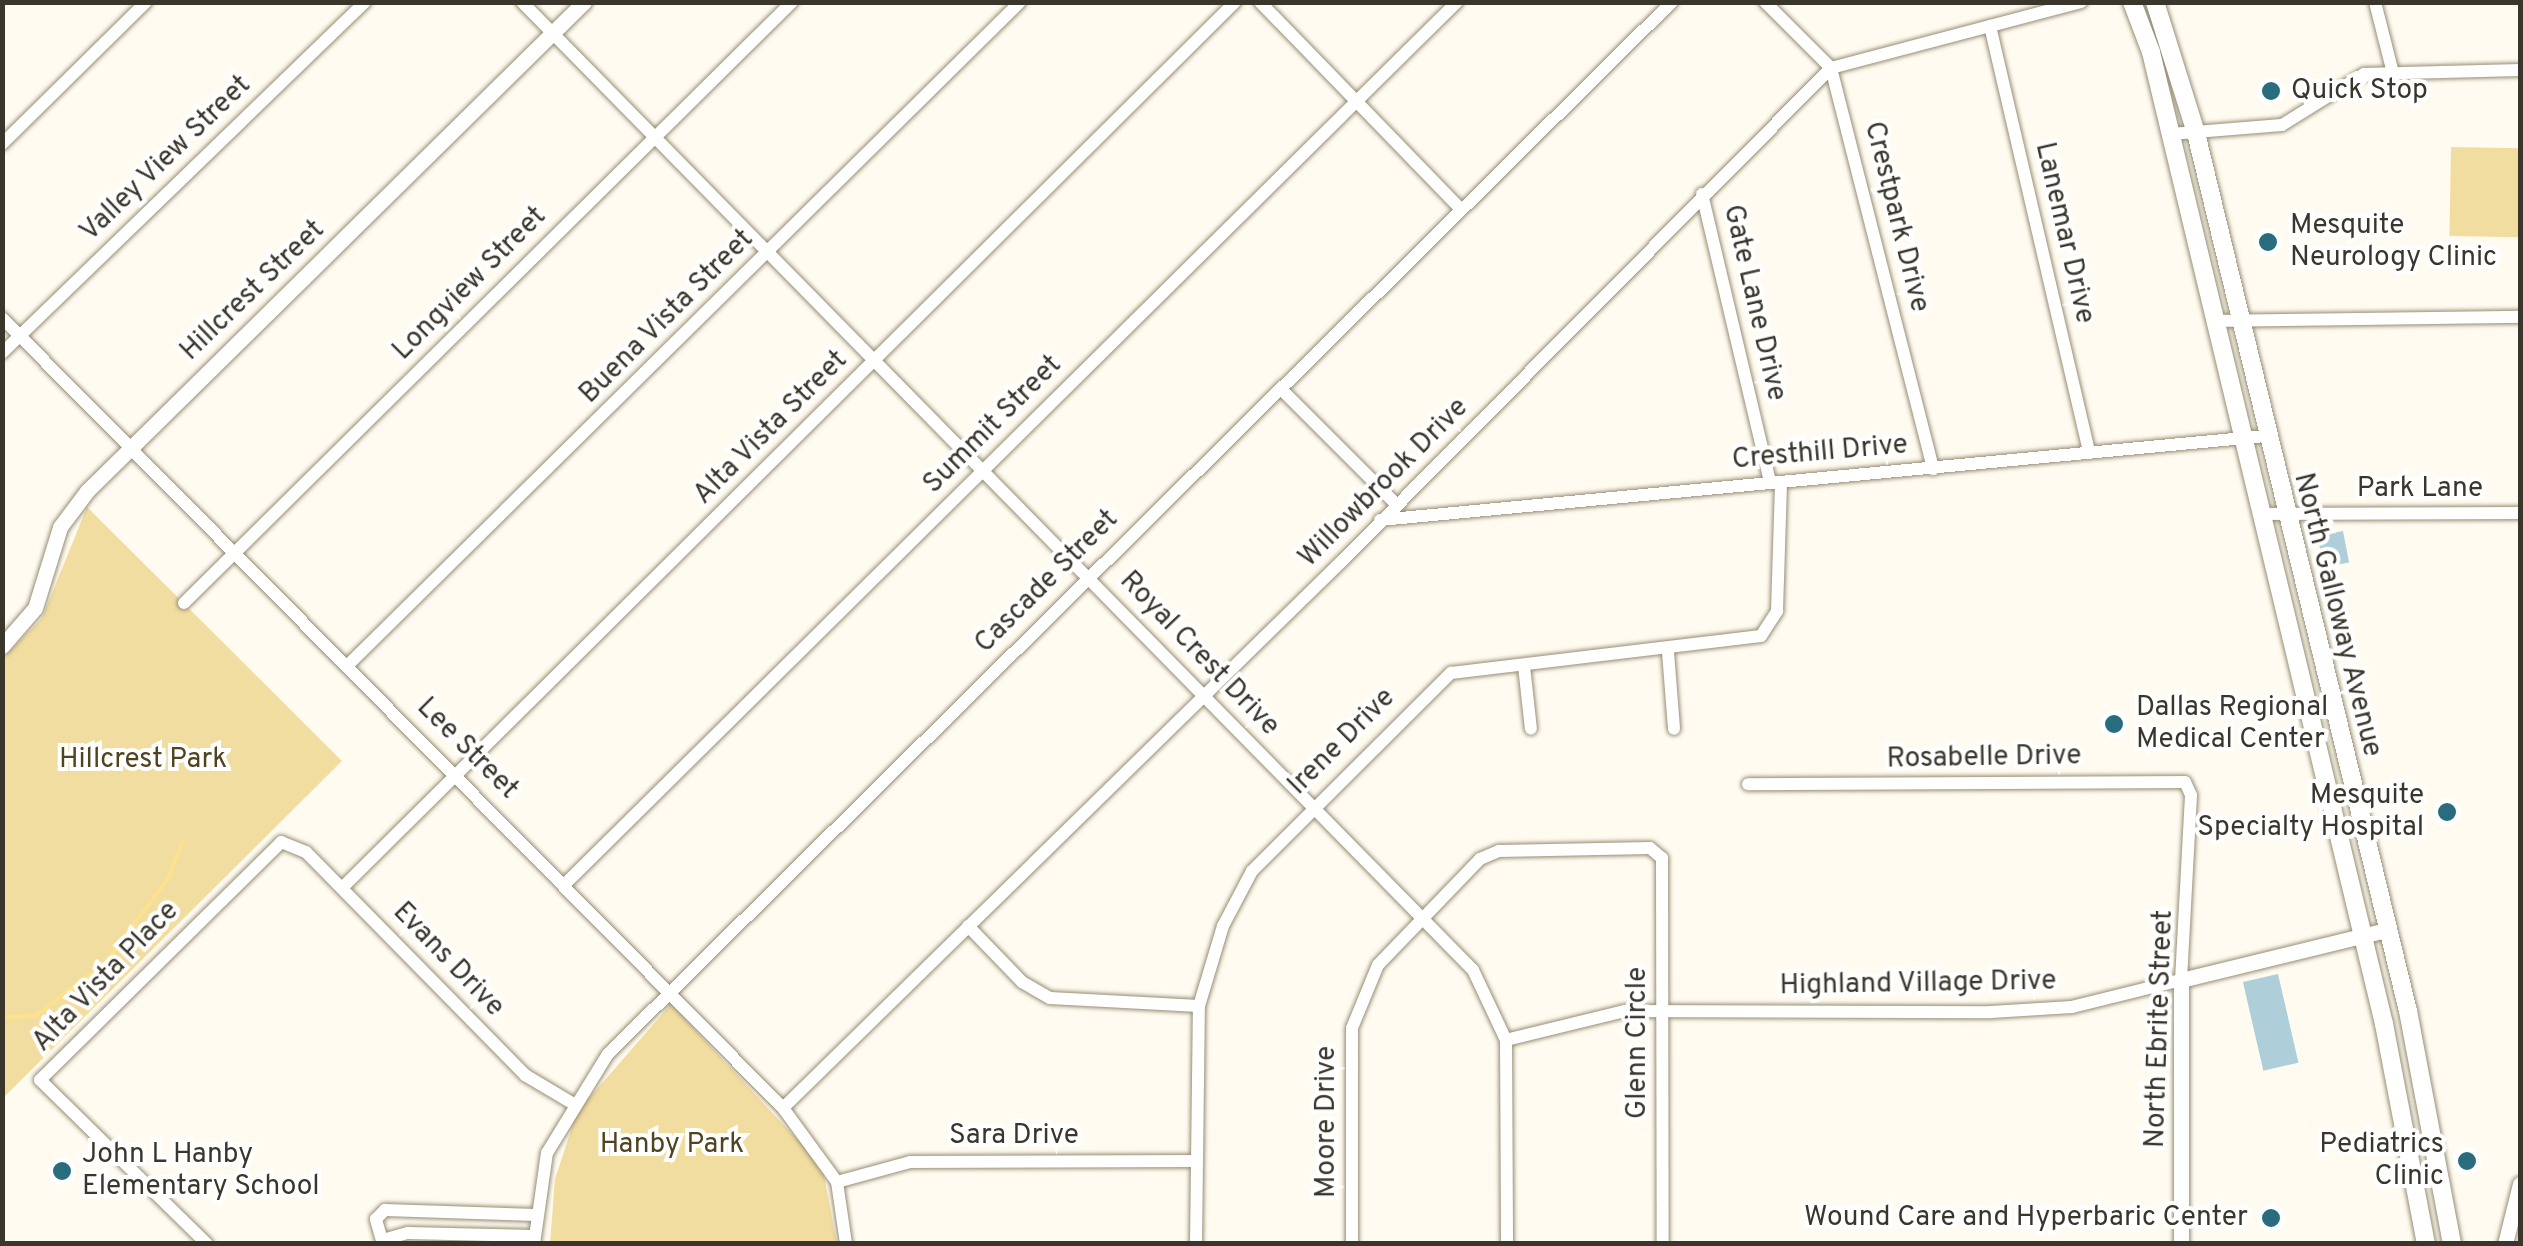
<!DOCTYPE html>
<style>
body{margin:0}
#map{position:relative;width:2523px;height:1246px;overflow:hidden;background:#fffbf0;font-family:Overpass,sans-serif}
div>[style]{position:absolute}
.green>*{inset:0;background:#f2dda0;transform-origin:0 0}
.stream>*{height:4px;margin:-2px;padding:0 2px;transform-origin:2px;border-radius:2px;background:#fde18d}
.building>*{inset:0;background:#aecfd9;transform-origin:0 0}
.roads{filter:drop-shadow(0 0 2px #968d74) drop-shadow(0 0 2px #968d74)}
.minor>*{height:12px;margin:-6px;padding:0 6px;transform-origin:6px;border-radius:6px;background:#fff}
.tertiary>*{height:15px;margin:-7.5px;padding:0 7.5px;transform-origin:7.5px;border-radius:7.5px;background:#fff}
.secondary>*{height:18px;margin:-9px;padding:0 9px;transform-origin:9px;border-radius:9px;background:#fff}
.dots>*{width:28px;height:28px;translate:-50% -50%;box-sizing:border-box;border:5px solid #fff;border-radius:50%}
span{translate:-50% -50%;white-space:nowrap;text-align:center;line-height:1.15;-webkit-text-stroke:8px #fff;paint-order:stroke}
.poi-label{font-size:28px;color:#3a362b}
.left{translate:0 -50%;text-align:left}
.right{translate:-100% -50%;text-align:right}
.street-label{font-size:28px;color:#3a362b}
.park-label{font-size:28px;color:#504420}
.frame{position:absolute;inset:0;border:5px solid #3a362b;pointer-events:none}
</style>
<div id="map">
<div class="green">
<div style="left:2451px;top:147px;width:69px;height:89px;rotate:1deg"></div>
<div style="clip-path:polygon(87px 507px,342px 761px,3px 1098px,3px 658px,42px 618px)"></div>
<div style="clip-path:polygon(671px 1004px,822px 1166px,837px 1243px,550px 1244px,555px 1179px,577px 1112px)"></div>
</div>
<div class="stream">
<div style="left:2px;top:1017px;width:33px;rotate:-2deg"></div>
<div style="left:35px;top:1016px;width:88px;rotate:-37.1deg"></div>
<div style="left:105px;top:963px;width:105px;rotate:-53.1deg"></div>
<div style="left:168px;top:879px;width:39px;rotate:-69deg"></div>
</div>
<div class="building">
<div style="left:2343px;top:531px;width:32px;height:26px;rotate:79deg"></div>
<div style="left:2278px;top:974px;width:91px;height:36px;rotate:77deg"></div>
</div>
<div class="roads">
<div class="minor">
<div style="left:522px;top:2px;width:1357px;rotate:45.51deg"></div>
<div style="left:1473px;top:970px;width:77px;rotate:64.8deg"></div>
<div style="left:1506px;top:1040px;width:204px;rotate:89.7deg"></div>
<div style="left:1260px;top:2px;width:284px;rotate:45.9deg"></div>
<div style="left:1765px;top:2px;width:93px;rotate:45deg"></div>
<div style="left:1831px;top:68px;width:414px;rotate:75.7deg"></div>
<div style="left:2375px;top:2px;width:69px;rotate:75.8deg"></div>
<div style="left:1990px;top:26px;width:438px;rotate:76.9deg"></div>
<div style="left:2171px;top:134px;width:111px;rotate:-4.6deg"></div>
<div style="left:2282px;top:125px;width:97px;rotate:-31.9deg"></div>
<div style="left:2364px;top:74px;width:156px;rotate:-1.5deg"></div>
<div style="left:2px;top:144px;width:202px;rotate:-44.6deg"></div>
<div style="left:1702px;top:194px;width:296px;rotate:76.7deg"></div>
<div style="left:2px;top:318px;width:1111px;rotate:45.33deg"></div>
<div style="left:783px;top:1108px;width:92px;rotate:53.9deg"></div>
<div style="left:837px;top:1182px;width:63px;rotate:81.7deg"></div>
<div style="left:2215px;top:321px;width:305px;rotate:-0.8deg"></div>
<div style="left:2px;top:353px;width:505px;rotate:-44.04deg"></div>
<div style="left:1282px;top:390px;width:163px;rotate:45deg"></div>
<div style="left:2260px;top:514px;width:260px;rotate:-0.2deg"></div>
<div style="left:1380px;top:520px;width:889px;rotate:-5.42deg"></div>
<div style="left:184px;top:603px;width:855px;rotate:-44.67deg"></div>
<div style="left:1668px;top:652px;width:77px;rotate:85.5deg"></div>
<div style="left:348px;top:665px;width:944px;rotate:-44.61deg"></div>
<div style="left:1524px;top:666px;width:63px;rotate:83.7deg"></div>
<div style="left:565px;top:884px;width:1254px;rotate:-44.68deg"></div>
<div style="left:342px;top:888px;width:1258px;rotate:-44.77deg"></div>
<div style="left:968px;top:926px;width:78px;rotate:46deg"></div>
<div style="left:1022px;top:982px;width:32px;rotate:30deg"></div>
<div style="left:1050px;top:998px;width:149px;rotate:3.1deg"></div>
<div style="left:1506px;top:1040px;width:122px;rotate:-13.7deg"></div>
<div style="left:1625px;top:1011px;width:366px;rotate:0.2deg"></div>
<div style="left:1991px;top:1012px;width:81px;rotate:-3.5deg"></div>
<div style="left:2072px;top:1007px;width:112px;rotate:-13.9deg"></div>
<div style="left:2181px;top:980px;width:185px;rotate:-86.9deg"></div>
<div style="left:2191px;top:795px;width:14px;rotate:-115deg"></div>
<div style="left:2185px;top:782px;width:437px;rotate:179.7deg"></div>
<div style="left:783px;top:1108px;width:784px;rotate:-44.38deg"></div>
<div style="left:1343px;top:560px;width:693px;rotate:-45.23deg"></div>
<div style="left:1831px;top:68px;width:259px;rotate:-14.8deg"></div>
<div style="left:837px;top:1182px;width:76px;rotate:-15.3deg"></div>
<div style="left:910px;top:1162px;width:285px;rotate:-0.2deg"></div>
<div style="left:383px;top:1240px;width:26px;rotate:-16deg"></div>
<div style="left:408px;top:1233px;width:126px;rotate:1.4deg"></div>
<div style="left:207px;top:1244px;width:234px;rotate:-135.5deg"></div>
<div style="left:40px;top:1080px;width:339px;rotate:-44.6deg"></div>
<div style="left:281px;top:842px;width:27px;rotate:22deg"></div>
<div style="left:306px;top:852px;width:313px;rotate:45.5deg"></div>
<div style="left:525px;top:1075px;width:55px;rotate:30.8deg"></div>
<div style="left:383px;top:1244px;width:26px;rotate:-106deg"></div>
<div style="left:376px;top:1219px;width:13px;rotate:-45deg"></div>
<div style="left:385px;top:1210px;width:151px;rotate:1.9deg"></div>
<div style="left:534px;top:1244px;width:92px;rotate:-81.9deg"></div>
<div style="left:547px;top:1153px;width:116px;rotate:-58.4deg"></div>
<div style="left:608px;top:1054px;width:1496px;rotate:-44.68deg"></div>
<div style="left:1196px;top:1244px;width:238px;rotate:-89.3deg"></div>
<div style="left:1199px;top:1006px;width:84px;rotate:-73.3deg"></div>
<div style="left:1223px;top:926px;width:62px;rotate:-62.2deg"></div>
<div style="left:1252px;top:871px;width:281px;rotate:-44.9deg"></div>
<div style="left:1451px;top:673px;width:312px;rotate:-6.8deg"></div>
<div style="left:1761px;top:636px;width:30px;rotate:-57deg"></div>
<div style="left:1777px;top:611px;width:129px;rotate:-88.2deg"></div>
<div style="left:1352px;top:1244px;width:216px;rotate:-90deg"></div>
<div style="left:1352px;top:1028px;width:68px;rotate:-67.6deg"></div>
<div style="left:1378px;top:965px;width:147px;rotate:-46.1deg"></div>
<div style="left:1480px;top:859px;width:21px;rotate:-23deg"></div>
<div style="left:1499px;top:851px;width:151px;rotate:-1.1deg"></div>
<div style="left:1650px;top:848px;width:16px;rotate:40deg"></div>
<div style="left:1662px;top:858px;width:386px;rotate:89.9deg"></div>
</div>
<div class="tertiary">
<div style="left:2px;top:646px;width:50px;rotate:-49deg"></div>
<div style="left:35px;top:608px;width:85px;rotate:-72.8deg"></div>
<div style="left:60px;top:527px;width:45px;rotate:-53.1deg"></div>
<div style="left:87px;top:491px;width:697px;rotate:-44.54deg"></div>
<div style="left:2181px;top:1244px;width:264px;rotate:-90deg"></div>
<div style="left:2181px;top:980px;width:211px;rotate:-13.7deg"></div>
<div style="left:2505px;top:1244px;width:62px;rotate:-76deg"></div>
</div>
<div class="secondary">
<div style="left:2132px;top:2px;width:53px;rotate:69.2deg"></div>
<div style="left:2151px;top:52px;width:1000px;rotate:76.52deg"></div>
<div style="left:2384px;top:1024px;width:224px;rotate:79.2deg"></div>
<div style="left:2155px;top:2px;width:137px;rotate:72.6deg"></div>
<div style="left:2196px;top:133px;width:903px;rotate:76.43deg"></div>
<div style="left:2408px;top:1011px;width:237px;rotate:79.3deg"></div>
</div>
</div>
<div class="dots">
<div style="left:2271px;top:91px;background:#296c7d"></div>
<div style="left:2268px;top:242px;background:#296c7d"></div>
<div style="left:2114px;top:724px;background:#296c7d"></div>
<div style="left:2447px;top:812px;background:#296c7d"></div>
<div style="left:2467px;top:1161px;background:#296c7d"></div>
<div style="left:62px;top:1171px;background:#296c7d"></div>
<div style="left:2271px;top:1218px;background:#296c7d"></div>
</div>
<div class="poi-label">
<span class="left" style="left:2291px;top:91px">Quick Stop</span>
<span class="left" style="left:2290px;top:242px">Mesquite<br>Neurology Clinic</span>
<span class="left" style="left:2136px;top:724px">Dallas Regional<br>Medical Center</span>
<span class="right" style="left:2424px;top:812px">Mesquite<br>Specialty Hospital</span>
<span class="right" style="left:2444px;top:1161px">Pediatrics<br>Clinic</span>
<span class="left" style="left:82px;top:1171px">John L Hanby<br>Elementary School</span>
<span class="right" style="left:2248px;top:1218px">Wound Care and Hyperbaric Center</span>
</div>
<div class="street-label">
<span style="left:166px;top:159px;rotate:-44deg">Valley View Street</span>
<span style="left:1896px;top:217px;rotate:76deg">Crestpark Drive</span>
<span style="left:2064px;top:233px;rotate:77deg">Lanemar Drive</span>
<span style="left:470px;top:284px;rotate:-45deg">Longview Street</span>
<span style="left:253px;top:291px;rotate:-44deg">Hillcrest Street</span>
<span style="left:1754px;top:303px;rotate:77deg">Gate Lane Drive</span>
<span style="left:667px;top:317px;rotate:-45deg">Buena Vista Street</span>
<span style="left:993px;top:425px;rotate:-45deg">Summit Street</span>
<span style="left:771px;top:428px;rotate:-45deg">Alta Vista Street</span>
<span style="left:1820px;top:453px;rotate:-5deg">Cresthill Drive</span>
<span style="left:1384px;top:483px;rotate:-45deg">Willowbrook Drive</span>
<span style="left:2420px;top:489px">Park Lane</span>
<span style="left:1047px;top:582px;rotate:-45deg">Cascade Street</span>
<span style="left:2337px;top:615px;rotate:76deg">North Galloway Avenue</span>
<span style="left:1199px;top:654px;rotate:46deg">Royal Crest Drive</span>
<span style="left:1342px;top:742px;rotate:-45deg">Irene Drive</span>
<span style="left:467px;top:749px;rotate:45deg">Lee Street</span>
<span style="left:1984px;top:758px;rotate:-1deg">Rosabelle Drive</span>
<span style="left:448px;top:960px;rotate:46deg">Evans Drive</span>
<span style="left:106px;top:977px;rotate:-46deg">Alta Vista Place</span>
<span style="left:1918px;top:984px;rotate:-1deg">Highland Village Drive</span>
<span style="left:2160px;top:1029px;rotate:-88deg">North Ebrite Street</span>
<span style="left:1638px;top:1043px;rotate:-90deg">Glenn Circle</span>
<span style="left:1327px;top:1122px;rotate:-90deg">Moore Drive</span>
<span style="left:1014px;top:1136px">Sara Drive</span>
</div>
<div class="park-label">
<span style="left:143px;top:760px">Hillcrest Park</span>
<span style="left:672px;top:1145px">Hanby Park</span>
</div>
<div class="frame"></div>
</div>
